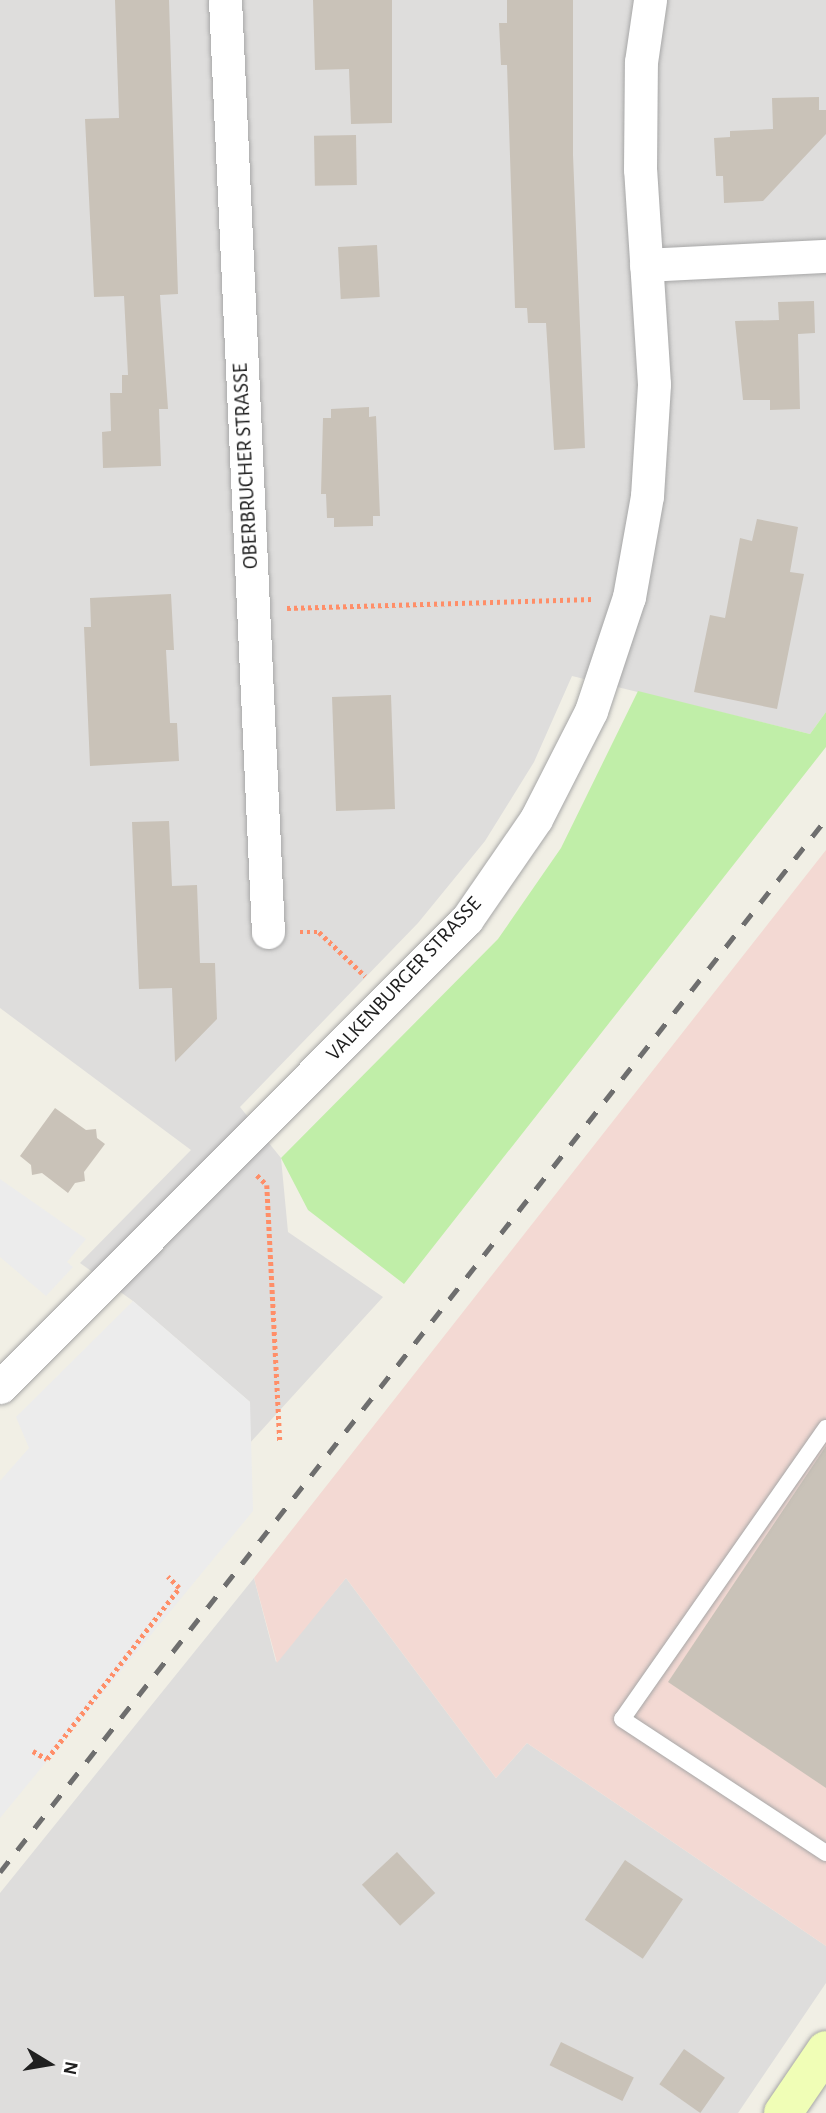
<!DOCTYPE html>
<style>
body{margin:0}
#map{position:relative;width:826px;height:2113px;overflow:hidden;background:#f1efe5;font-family:"Alegreya Sans",sans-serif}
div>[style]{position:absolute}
.residential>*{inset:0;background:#dedddc}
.commercial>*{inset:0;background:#f3d9d3}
.grass>*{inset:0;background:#c0eea8}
.parking>*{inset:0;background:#ececec}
.building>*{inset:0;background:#c9c2b8;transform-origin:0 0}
.path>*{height:4.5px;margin-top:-2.25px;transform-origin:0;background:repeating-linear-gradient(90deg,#ff8e68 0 3.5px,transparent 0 7px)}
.roads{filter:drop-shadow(0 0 2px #a7a7a7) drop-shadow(0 0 2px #a7a7a7)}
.lane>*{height:16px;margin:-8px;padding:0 8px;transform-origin:8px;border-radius:8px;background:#fff}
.street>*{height:33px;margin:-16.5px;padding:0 16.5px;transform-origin:16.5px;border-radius:16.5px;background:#fff}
.secondary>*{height:38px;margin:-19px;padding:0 19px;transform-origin:19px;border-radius:19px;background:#f0feb6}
.rail>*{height:5px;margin-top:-2.5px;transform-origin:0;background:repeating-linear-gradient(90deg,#6e6e6e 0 14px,transparent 0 28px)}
span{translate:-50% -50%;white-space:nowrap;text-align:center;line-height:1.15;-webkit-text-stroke:7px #fff;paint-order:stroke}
.street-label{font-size:21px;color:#202020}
.north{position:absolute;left:14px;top:2029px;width:70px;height:70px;-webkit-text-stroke:5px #fff;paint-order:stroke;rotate:101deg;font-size:19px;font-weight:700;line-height:28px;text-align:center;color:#202020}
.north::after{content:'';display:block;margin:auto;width:24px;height:32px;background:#202020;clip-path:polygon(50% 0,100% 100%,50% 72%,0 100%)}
</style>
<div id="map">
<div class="residential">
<div style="clip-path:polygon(0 0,826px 0,826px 712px,810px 734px,572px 676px,534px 762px,485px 841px,418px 923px,240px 1107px,281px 1158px,288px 1232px,383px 1297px,249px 1444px,250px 1402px,133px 1301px,80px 1263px,191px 1150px,0 1008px)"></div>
<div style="clip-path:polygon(254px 1578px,276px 1662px,346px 1578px,496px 1778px,527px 1743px,826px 1946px,826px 1983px,738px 2113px,0 2113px,0 1893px)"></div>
</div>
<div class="commercial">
<div style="clip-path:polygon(826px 850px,826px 1946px,527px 1743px,496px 1778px,346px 1578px,277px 1663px,254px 1578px)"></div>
</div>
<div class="grass">
<div style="clip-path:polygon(638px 691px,810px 734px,826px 712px,826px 747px,404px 1284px,308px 1210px,281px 1158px,498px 939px,561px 848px)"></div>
</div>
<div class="parking">
<div style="clip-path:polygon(0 1179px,86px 1239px,67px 1262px,73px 1267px,46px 1296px,0 1257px)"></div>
<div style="clip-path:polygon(133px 1301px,250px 1402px,253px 1511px,0 1818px,0 1481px,29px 1448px,16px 1417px)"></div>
</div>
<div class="building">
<div style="clip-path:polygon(115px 0,169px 0,178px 294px,160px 295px,168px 409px,159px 409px,161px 466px,103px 468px,102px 432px,111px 431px,110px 393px,122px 393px,122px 375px,128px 375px,124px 296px,94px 297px,85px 119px,119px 118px)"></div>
<div style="clip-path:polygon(313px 0,392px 0,392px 123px,351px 124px,349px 69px,315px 70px)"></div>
<div style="clip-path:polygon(507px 0,573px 0,573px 155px,585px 448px,554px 450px,546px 323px,528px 323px,527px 308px,515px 308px,507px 65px,501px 65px,499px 23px,507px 23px)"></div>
<div style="clip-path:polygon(819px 97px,819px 110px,826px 110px,826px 134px,763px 201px,724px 203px,723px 176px,716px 176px,714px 138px,730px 137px,730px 131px,773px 129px,772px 98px)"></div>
<div style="left:356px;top:135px;width:50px;height:42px;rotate:89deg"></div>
<div style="left:377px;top:245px;width:52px;height:39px;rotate:87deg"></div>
<div style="clip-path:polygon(814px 301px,815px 333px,798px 334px,800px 409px,770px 410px,770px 400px,743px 400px,735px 321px,779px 320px,778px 302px)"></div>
<div style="clip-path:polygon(369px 407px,369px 417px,376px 416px,380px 516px,373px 516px,373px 526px,334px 527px,334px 518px,327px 518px,326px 494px,321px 494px,323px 418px,331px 418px,331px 409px)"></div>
<div style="clip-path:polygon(757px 519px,798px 527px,790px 572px,804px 574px,777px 709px,694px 692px,710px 615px,725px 618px,740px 538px,752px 541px)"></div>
<div style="clip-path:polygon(171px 594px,174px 650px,166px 650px,170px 723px,177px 723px,179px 761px,90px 766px,84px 627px,91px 627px,90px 598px)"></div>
<div style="left:391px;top:695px;width:114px;height:59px;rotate:88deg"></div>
<div style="clip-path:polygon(169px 821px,172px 886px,197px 885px,200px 963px,215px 963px,217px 1019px,175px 1062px,172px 988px,139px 989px,132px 822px)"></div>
<div style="clip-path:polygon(55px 1108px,86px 1130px,96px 1129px,97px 1138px,105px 1144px,84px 1172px,85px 1181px,75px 1183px,68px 1193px,42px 1173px,32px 1175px,31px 1165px,20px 1156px)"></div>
<div style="clip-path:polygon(826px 1446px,826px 1788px,668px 1682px)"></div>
<div style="left:397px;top:1852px;width:56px;height:48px;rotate:47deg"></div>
<div style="left:625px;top:1860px;width:70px;height:72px;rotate:34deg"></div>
<div style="left:561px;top:2042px;width:81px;height:26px;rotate:26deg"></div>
<div style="left:684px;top:2049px;width:50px;height:43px;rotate:35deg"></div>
</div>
<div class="path">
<div style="left:287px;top:608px;width:306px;rotate:-1.7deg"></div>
<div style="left:300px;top:932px;width:19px"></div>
<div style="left:319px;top:932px;width:64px;rotate:43.7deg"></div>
<div style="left:257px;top:1175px;width:14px;rotate:45deg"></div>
<div style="left:267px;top:1185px;width:257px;rotate:87.1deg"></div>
<div style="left:33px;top:1751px;width:16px;rotate:30deg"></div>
<div style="left:47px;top:1759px;width:216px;rotate:-52.3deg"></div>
<div style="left:179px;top:1588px;width:16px;rotate:-135deg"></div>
</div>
<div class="roads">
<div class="lane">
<div style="left:826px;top:1428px;width:355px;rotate:125deg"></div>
<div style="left:622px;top:1719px;width:244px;rotate:33.3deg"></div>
</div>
<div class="street">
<div style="left:225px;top:0;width:933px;rotate:87.36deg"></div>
<div style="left:646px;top:265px;width:180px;rotate:-2.9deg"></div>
<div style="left:0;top:1387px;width:661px;rotate:-45.06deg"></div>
<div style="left:467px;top:919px;width:121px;rotate:-55.4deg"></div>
<div style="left:536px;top:819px;width:121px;rotate:-63deg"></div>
<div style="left:591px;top:711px;width:120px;rotate:-71.6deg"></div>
<div style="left:629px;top:597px;width:103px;rotate:-79.9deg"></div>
<div style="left:647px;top:496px;width:112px;rotate:-86.4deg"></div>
<div style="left:654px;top:384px;width:214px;rotate:-93.7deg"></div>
<div style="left:640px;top:170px;width:108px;rotate:-89.5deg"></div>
<div style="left:641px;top:62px;width:63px;rotate:-81.7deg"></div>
</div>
<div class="secondary">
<div style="left:783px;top:2113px;width:76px;rotate:-55.7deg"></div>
</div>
</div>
<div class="rail">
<div style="left:0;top:1872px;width:1338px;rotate:-51.89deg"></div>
</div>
<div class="street-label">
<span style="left:246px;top:466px;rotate:-93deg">OBERBRUCHER STRASSE</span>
<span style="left:404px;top:979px;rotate:-47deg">VALKENBURGER STRASSE</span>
</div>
<div class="north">N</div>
</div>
